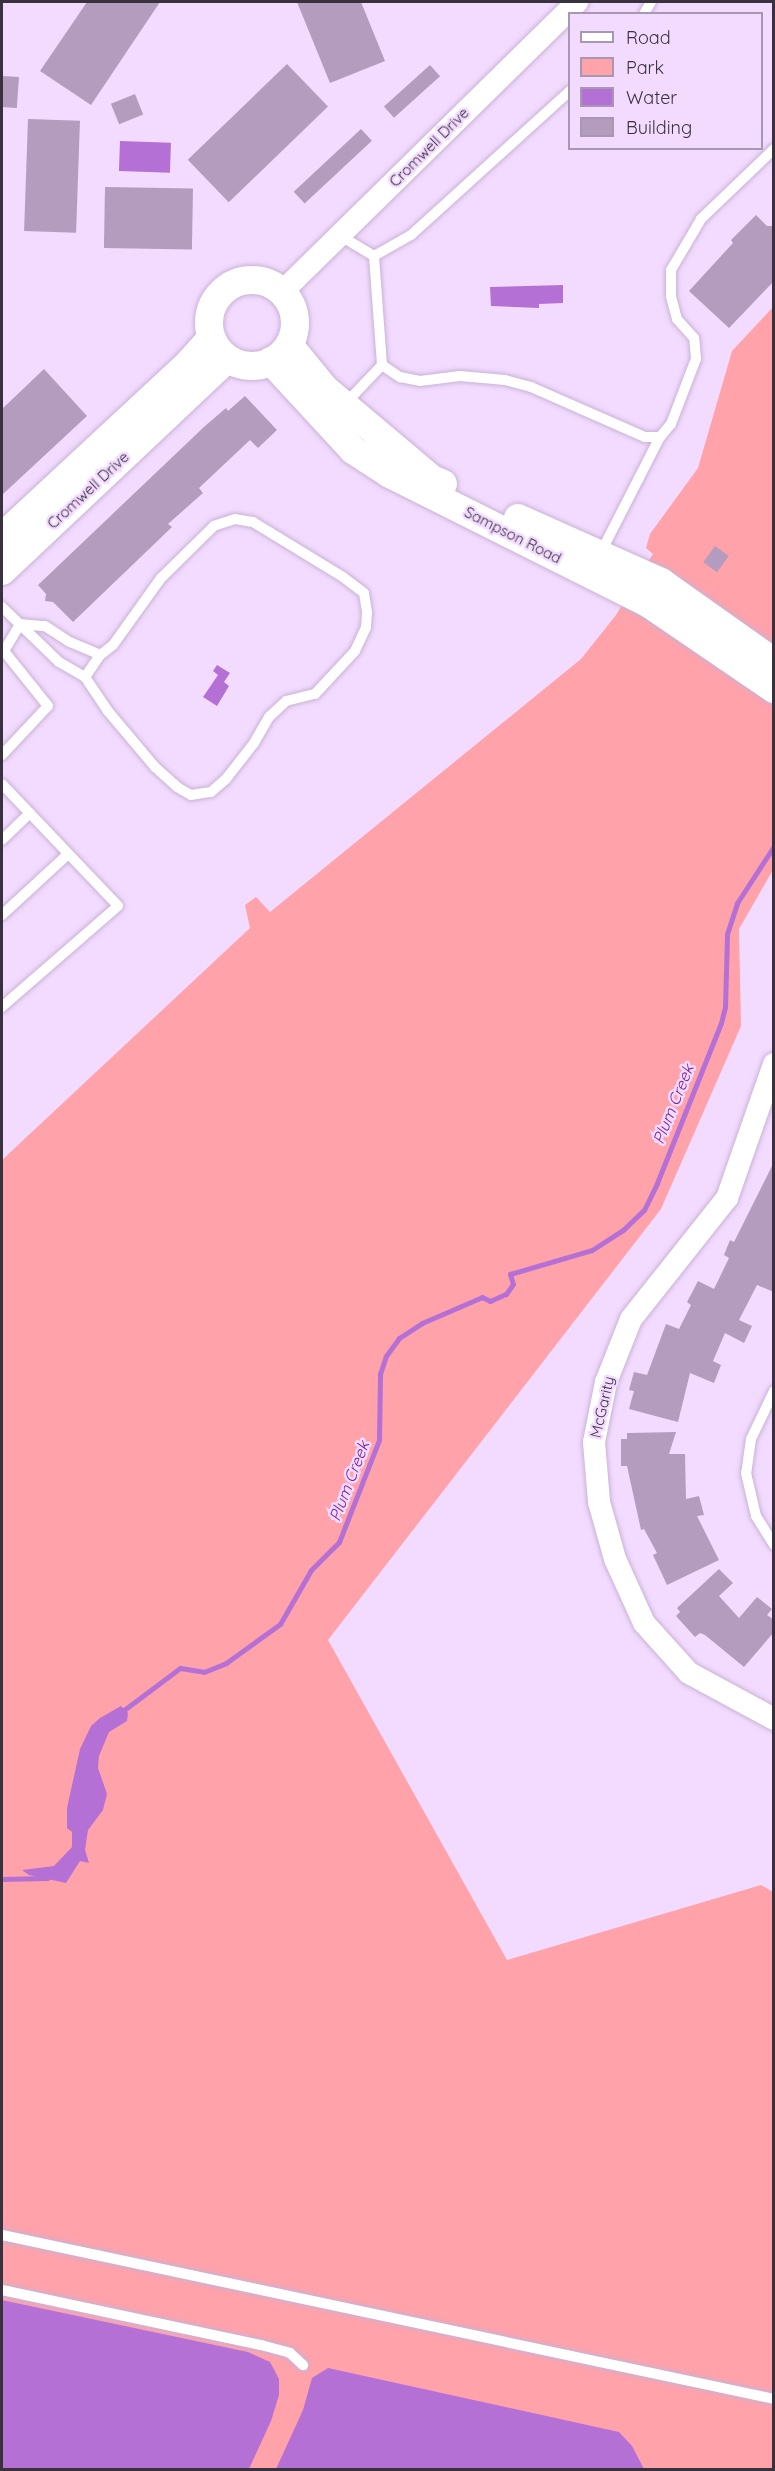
<!DOCTYPE html>
<style>
body{margin:0}
#map{position:relative;width:775px;height:2471px;overflow:hidden;background:#f2dbff;font-family:Quicksand,sans-serif}
div>[style]{position:absolute}
.green>*{inset:0;background:#ffa2aa}
.water>*{inset:0;background:#b570d6;transform-origin:0 0}
.stream>*{height:5px;margin:-2.5px;padding:0 2.5px;transform-origin:2.5px;border-radius:2.5px;background:#b570d6}
.building>*{inset:0;background:#b39cbe;transform-origin:0 0}
.roads{filter:drop-shadow(0 0 2px #c9b2d5) drop-shadow(0 0 2px #c9b2d5)}
.service>*{height:10px;margin:-5px;padding:0 5px;transform-origin:5px;border-radius:5px;background:#fff}
.minor>*{height:22px;margin:-11px;padding:0 11px;transform-origin:11px;border-radius:11px;background:#fff}
.tertiary>*{height:28px;margin:-14px;padding:0 14px;transform-origin:14px;border-radius:14px;background:#fff}
.tertiary>.ring{margin:-14px;padding:0;box-sizing:content-box;background:none;border:28px solid #fff;border-radius:50%}
span{translate:-50% -50%;white-space:nowrap;text-align:center;line-height:1.15;-webkit-text-stroke:5px #f2dbff;paint-order:stroke}
.street-label{font-size:15px;color:#3a313e}
.water-label{font-size:16px;color:#7b229e;font-style:italic}
.frame{position:absolute;inset:0;border:3px solid #3a313e;pointer-events:none}
.legend{position:absolute;left:568px;top:12px;width:195px;height:138px;box-sizing:border-box;background:#f2dbff;border:2px solid #a897b2;margin:0;padding:8px 10px;list-style:none;font-size:18px;color:#3a313e}
.legend li{display:flex;align-items:center;gap:12px;height:30px}
.legend b{width:30px;border:2px solid #a897b2}
</style>
<div id="map">
<div class="green">
<div style="clip-path:polygon(773px 307px,774px 868px,739px 929px,741px 1026px,661px 1209px,328px 1640px,507px 1960px,761px 1885px,773px 1892px,773px 2469px,2px 2469px,2px 1160px,250px 928px,245px 905px,256px 897px,270px 912px,581px 659px,616px 615px,653px 554px,646px 548px,650px 534px,698px 468px,732px 351px)"></div>
</div>
<div class="water">
<div style="left:120px;top:141px;width:51px;height:30px;rotate:2deg"></div>
<div style="clip-path:polygon(563px 285px,563px 303px,539px 304px,539px 308px,491px 306px,490px 287px)"></div>
<div style="clip-path:polygon(217px 665px,230px 673px,224px 682px,229px 686px,217px 706px,203px 697px,218px 675px,213px 671px)"></div>
<div style="clip-path:polygon(121px 1706px,128px 1713px,127px 1721px,109px 1732px,99px 1756px,98px 1768px,107px 1794px,103px 1810px,88px 1830px,85px 1850px,89px 1863px,80px 1861px,66px 1883px,29px 1875px,22px 1870px,54px 1866px,72px 1847px,72px 1832px,67px 1828px,67px 1808px,80px 1749px,91px 1726px,100px 1718px)"></div>
<div style="clip-path:polygon(2px 2300px,248px 2352px,270px 2362px,279px 2379px,279px 2395px,271px 2421px,249px 2469px,2px 2469px)"></div>
<div style="clip-path:polygon(328px 2368px,619px 2432px,632px 2446px,644px 2469px,276px 2469px,303px 2410px,312px 2378px)"></div>
</div>
<div class="stream">
<div style="left:120px;top:1713px;width:75px;rotate:-36.9deg"></div>
<div style="left:180px;top:1668px;width:24px;rotate:9deg"></div>
<div style="left:204px;top:1672px;width:24px;rotate:-22deg"></div>
<div style="left:226px;top:1663px;width:67px;rotate:-35.8deg"></div>
<div style="left:280px;top:1624px;width:62px;rotate:-60.1deg"></div>
<div style="left:311px;top:1570px;width:40px;rotate:-45deg"></div>
<div style="left:339px;top:1542px;width:110px;rotate:-68.6deg"></div>
<div style="left:379px;top:1440px;width:66px;rotate:-89.1deg"></div>
<div style="left:380px;top:1374px;width:19px;rotate:-72deg"></div>
<div style="left:386px;top:1356px;width:22px;rotate:-54deg"></div>
<div style="left:399px;top:1338px;width:27px;rotate:-33deg"></div>
<div style="left:422px;top:1323px;width:65px;rotate:-23.4deg"></div>
<div style="left:482px;top:1297px;width:9px;rotate:27deg"></div>
<div style="left:490px;top:1301px;width:17px;rotate:-24deg"></div>
<div style="left:506px;top:1294px;width:12px;rotate:-55deg"></div>
<div style="left:513px;top:1284px;width:10px;rotate:-107deg"></div>
<div style="left:510px;top:1274px;width:85px;rotate:-16.3deg"></div>
<div style="left:592px;top:1250px;width:37px;rotate:-33deg"></div>
<div style="left:623px;top:1230px;width:29px;rotate:-44deg"></div>
<div style="left:644px;top:1210px;width:30px;rotate:-64deg"></div>
<div style="left:657px;top:1183px;width:172px;rotate:-68.2deg"></div>
<div style="left:721px;top:1023px;width:16px;rotate:-76deg"></div>
<div style="left:725px;top:1007px;width:73px;rotate:-88.4deg"></div>
<div style="left:727px;top:934px;width:33px;rotate:-72deg"></div>
<div style="left:737px;top:903px;width:68px;rotate:-57deg"></div>
<div style="left:2px;top:1879px;width:45px;rotate:-1.3deg"></div>
<div style="left:47px;top:1878px;width:7px;rotate:-45deg"></div>
</div>
<div class="building">
<div style="clip-path:polygon(87px 2px,160px 2px,91px 105px,40px 71px)"></div>
<div style="clip-path:polygon(297px 2px,361px 2px,385px 61px,330px 83px)"></div>
<div style="left:287px;top:64px;width:59px;height:138px;rotate:46deg"></div>
<div style="left:430px;top:65px;width:15px;height:62px;rotate:48deg"></div>
<div style="left:3px;top:76px;width:16px;height:31px;rotate:4deg"></div>
<div style="left:135px;top:94px;width:22px;height:26px;rotate:68deg"></div>
<div style="left:28px;top:119px;width:52px;height:112px;rotate:2deg"></div>
<div style="left:361px;top:129px;width:16px;height:92px;rotate:47deg"></div>
<div style="left:105px;top:187px;width:88px;height:61px;rotate:1deg"></div>
<div style="clip-path:polygon(756px 215px,767px 226px,774px 226px,774px 281px,729px 328px,689px 291px,733px 243px,731px 240px)"></div>
<div style="clip-path:polygon(44px 369px,87px 416px,2px 495px,2px 409px)"></div>
<div style="clip-path:polygon(245px 396px,277px 430px,258px 448px,250px 440px,199px 488px,203px 493px,168px 524px,172px 527px,73px 622px,53px 602px,45px 601px,46px 594px,38px 585px,205px 426px,226px 408px,228px 411px)"></div>
<div style="left:715px;top:546px;width:17px;height:20px;rotate:36deg"></div>
<div style="clip-path:polygon(774px 1162px,774px 1292px,757px 1285px,739px 1320px,752px 1326px,744px 1343px,725px 1333px,713px 1361px,721px 1365px,714px 1383px,690px 1373px,678px 1422px,629px 1409px,634px 1391px,629px 1390px,634px 1372px,647px 1375px,666px 1324px,679px 1329px,691px 1305px,687px 1302px,698px 1281px,714px 1289px,729px 1258px,724px 1255px,730px 1240px,734px 1242px)"></div>
<div style="clip-path:polygon(676px 1432px,669px 1454px,685px 1454px,686px 1499px,699px 1496px,704px 1515px,697px 1516px,719px 1560px,667px 1585px,653px 1555px,657px 1553px,644px 1529px,641px 1530px,627px 1466px,621px 1466px,621px 1439px,627px 1439px,627px 1433px)"></div>
<div style="clip-path:polygon(719px 1569px,733px 1583px,719px 1596px,739px 1618px,757px 1597px,772px 1609px,767px 1615px,774px 1620px,774px 1632px,744px 1667px,705px 1635px,700px 1633px,695px 1637px,676px 1616px,680px 1612px,677px 1608px)"></div>
</div>
<div class="roads">
<div class="service">
<div style="left:644px;top:14px;width:14px;rotate:-60deg"></div>
<div style="left:339px;top:235px;width:41px;rotate:31deg"></div>
<div style="left:374px;top:256px;width:43px;rotate:-29.6deg"></div>
<div style="left:411px;top:235px;width:215px;rotate:-42.2deg"></div>
<div style="left:382px;top:365px;width:22px;rotate:34deg"></div>
<div style="left:400px;top:377px;width:20px;rotate:11deg"></div>
<div style="left:420px;top:381px;width:40px;rotate:-7.1deg"></div>
<div style="left:460px;top:376px;width:45px;rotate:5.1deg"></div>
<div style="left:505px;top:380px;width:27px;rotate:15deg"></div>
<div style="left:531px;top:387px;width:124px;rotate:23.7deg"></div>
<div style="left:645px;top:437px;width:15px"></div>
<div style="left:660px;top:437px;width:17px;rotate:-50deg"></div>
<div style="left:671px;top:424px;width:70px;rotate:-69deg"></div>
<div style="left:696px;top:359px;width:21px;rotate:-95deg"></div>
<div style="left:694px;top:338px;width:25px;rotate:-132deg"></div>
<div style="left:677px;top:319px;width:24px;rotate:-105deg"></div>
<div style="left:671px;top:296px;width:26px;rotate:-90deg"></div>
<div style="left:671px;top:270px;width:59px;rotate:-59.5deg"></div>
<div style="left:701px;top:219px;width:101px;rotate:-43.8deg"></div>
<div style="left:344px;top:405px;width:55px;rotate:-46.5deg"></div>
<div style="left:382px;top:365px;width:109px;rotate:-94.2deg"></div>
<div style="left:600px;top:554px;width:131px;rotate:-62.9deg"></div>
<div style="left:2px;top:607px;width:79px;rotate:44deg"></div>
<div style="left:59px;top:662px;width:30px;rotate:30deg"></div>
<div style="left:85px;top:677px;width:40px;rotate:56deg"></div>
<div style="left:107px;top:710px;width:75px;rotate:49.9deg"></div>
<div style="left:155px;top:767px;width:30px;rotate:42deg"></div>
<div style="left:177px;top:787px;width:16px;rotate:30deg"></div>
<div style="left:191px;top:795px;width:20px;rotate:-9deg"></div>
<div style="left:211px;top:792px;width:20px;rotate:-41deg"></div>
<div style="left:226px;top:779px;width:46px;rotate:-52.1deg"></div>
<div style="left:254px;top:743px;width:30px;rotate:-60deg"></div>
<div style="left:269px;top:717px;width:23px;rotate:-43deg"></div>
<div style="left:286px;top:701px;width:30px;rotate:-14deg"></div>
<div style="left:315px;top:694px;width:59px;rotate:-47.1deg"></div>
<div style="left:355px;top:651px;width:26px;rotate:-65deg"></div>
<div style="left:366px;top:627px;width:15px;rotate:-86deg"></div>
<div style="left:367px;top:612px;width:19px;rotate:-99deg"></div>
<div style="left:364px;top:593px;width:26px;rotate:-143deg"></div>
<div style="left:343px;top:577px;width:105px;rotate:-148.6deg"></div>
<div style="left:253px;top:522px;width:18px;rotate:-171deg"></div>
<div style="left:235px;top:519px;width:22px;rotate:162deg"></div>
<div style="left:214px;top:526px;width:74px;rotate:135.5deg"></div>
<div style="left:161px;top:578px;width:82px;rotate:125.6deg"></div>
<div style="left:113px;top:645px;width:16px;rotate:142deg"></div>
<div style="left:100px;top:655px;width:27px;rotate:124deg"></div>
<div style="left:20px;top:624px;width:25px;rotate:5deg"></div>
<div style="left:45px;top:626px;width:30px;rotate:33deg"></div>
<div style="left:70px;top:642px;width:33px;rotate:23deg"></div>
<div style="left:2px;top:755px;width:67px;rotate:-46.8deg"></div>
<div style="left:48px;top:706px;width:70px;rotate:-128.7deg"></div>
<div style="left:4px;top:651px;width:31px;rotate:-59deg"></div>
<div style="left:2px;top:784px;width:168px;rotate:46.4deg"></div>
<div style="left:118px;top:906px;width:154px;rotate:139deg"></div>
<div style="left:2px;top:840px;width:39px;rotate:-44deg"></div>
<div style="left:2px;top:915px;width:90px;rotate:-42.7deg"></div>
<div style="left:774px;top:1391px;width:53px;rotate:115.6deg"></div>
<div style="left:751px;top:1439px;width:34px;rotate:98deg"></div>
<div style="left:746px;top:1473px;width:44px;rotate:76.9deg"></div>
<div style="left:756px;top:1516px;width:34px;rotate:58deg"></div>
<div style="left:2px;top:2235px;width:789px;rotate:11.99deg"></div>
<div style="left:2px;top:2290px;width:265px;rotate:12deg"></div>
<div style="left:261px;top:2345px;width:30px;rotate:15deg"></div>
<div style="left:290px;top:2353px;width:18px;rotate:43deg"></div>
</div>
<div class="minor">
<div style="left:282px;top:292px;width:414px;rotate:-44.5deg"></div>
<div style="left:774px;top:1064px;width:142px;rotate:109.3deg"></div>
<div style="left:727px;top:1198px;width:154px;rotate:128.4deg"></div>
<div style="left:631px;top:1319px;width:68px;rotate:111.6deg"></div>
<div style="left:606px;top:1382px;width:61px;rotate:101.3deg"></div>
<div style="left:594px;top:1442px;width:60px;rotate:85.2deg"></div>
<div style="left:599px;top:1502px;width:59px;rotate:74.3deg"></div>
<div style="left:615px;top:1559px;width:70px;rotate:65.6deg"></div>
<div style="left:644px;top:1623px;width:67px;rotate:48deg"></div>
<div style="left:689px;top:1673px;width:97px;rotate:28.4deg"></div>
</div>
<div class="tertiary">
<div class="ring" style="left:209px;top:280px;width:58px;height:58px"></div>
<div style="left:289px;top:345px;width:57px;rotate:50.7deg"></div>
<div style="left:325px;top:389px;width:140px;rotate:40.1deg"></div>
<div style="left:432px;top:479px;width:12px;rotate:24deg"></div>
<div style="left:271px;top:361px;width:121px;rotate:47.3deg"></div>
<div style="left:353px;top:450px;width:44px;rotate:33deg"></div>
<div style="left:390px;top:474px;width:288px;rotate:26.6deg"></div>
<div style="left:648px;top:603px;width:153px;rotate:34.3deg"></div>
<div style="left:518px;top:518px;width:157px;rotate:24.1deg"></div>
<div style="left:661px;top:582px;width:138px;rotate:35.3deg"></div>
<div style="left:2px;top:537px;width:253px;rotate:-42.9deg"></div>
<div style="left:187px;top:365px;width:36px;rotate:-48deg"></div>
<div style="left:2px;top:571px;width:309px;rotate:-43.3deg"></div>
</div>
</div>
<div class="street-label">
<span style="left:429px;top:147px;rotate:-45deg">Cromwell Drive</span>
<span style="left:88px;top:490px;rotate:-43deg">Cromwell Drive</span>
<span style="left:513px;top:535px;rotate:27deg">Sampson Road</span>
<span style="left:602px;top:1407px;rotate:-77deg">McGarity</span>
</div>
<div class="water-label">
<span style="left:673px;top:1104px;rotate:-68deg">Plum Creek</span>
<span style="left:349px;top:1481px;rotate:-69deg">Plum Creek</span>
</div>
<div class="frame"></div>
<ul class="legend">
<li><b style="height:8px;background:#fff"></b>Road</li>
<li><b style="height:16px;background:#ffa2aa"></b>Park</li>
<li><b style="height:16px;background:#b570d6"></b>Water</li>
<li><b style="height:16px;background:#b39cbe"></b>Building</li>
</ul>
</div>
